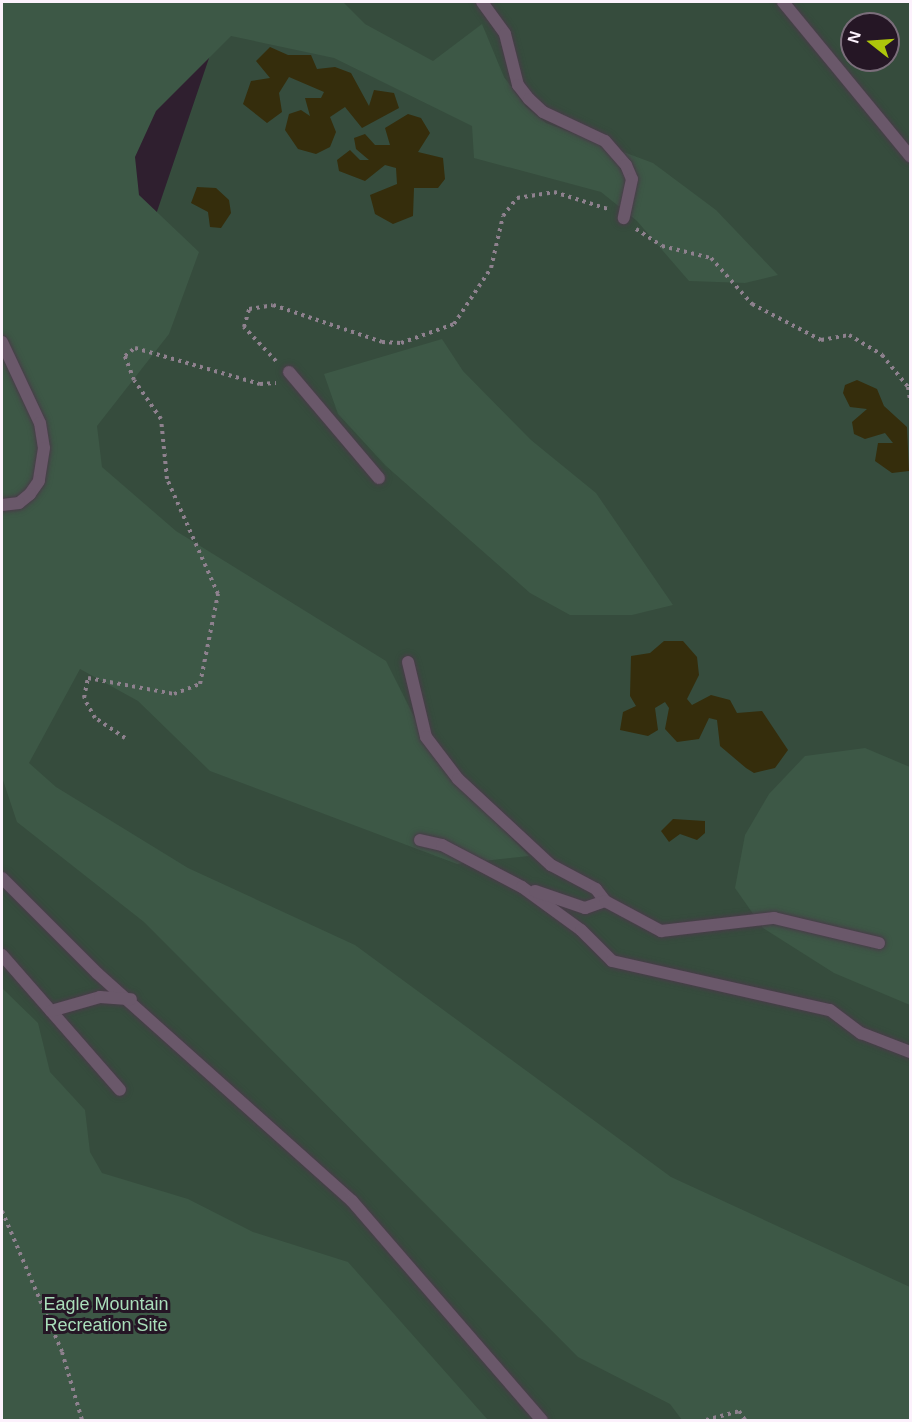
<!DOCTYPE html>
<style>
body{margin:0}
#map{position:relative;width:912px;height:1422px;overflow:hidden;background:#2f1f2f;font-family:Helvetica,sans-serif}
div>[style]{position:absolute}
.green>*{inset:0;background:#364c3d}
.forest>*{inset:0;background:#3d5846}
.sand>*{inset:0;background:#352d0c}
.path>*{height:4px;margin-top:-2px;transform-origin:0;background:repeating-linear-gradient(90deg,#8e818e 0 3px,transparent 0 7.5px)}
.roads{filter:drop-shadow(0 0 2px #493c49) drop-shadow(0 0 2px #493c49)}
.service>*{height:12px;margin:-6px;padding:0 6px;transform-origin:6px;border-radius:6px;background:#6a586a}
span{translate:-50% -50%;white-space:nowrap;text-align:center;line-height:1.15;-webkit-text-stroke:6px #251625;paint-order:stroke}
.park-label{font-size:18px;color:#a9deba}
.frame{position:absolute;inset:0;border:3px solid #fcf1fc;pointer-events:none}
.north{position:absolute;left:840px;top:12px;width:60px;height:60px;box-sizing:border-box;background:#251625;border:2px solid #7b6e7b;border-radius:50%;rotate:287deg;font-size:16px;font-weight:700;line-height:24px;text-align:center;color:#fcf1fc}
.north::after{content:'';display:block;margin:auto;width:21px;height:27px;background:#aec60b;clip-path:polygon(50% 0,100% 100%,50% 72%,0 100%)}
</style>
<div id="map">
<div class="green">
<div style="clip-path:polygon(evenodd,228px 2px,910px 2px,910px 1420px,2px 1420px,2px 669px,228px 2px,852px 24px,888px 24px,888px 60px,852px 60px,852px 24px)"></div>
</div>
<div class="forest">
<div style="clip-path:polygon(2px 2px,343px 2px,365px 24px,433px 61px,482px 24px,504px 77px,526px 107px,546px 123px,653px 163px,716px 210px,778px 275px,745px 283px,689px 281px,637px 221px,601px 192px,474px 158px,472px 126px,334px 58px,231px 36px,156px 111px,135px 157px,139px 195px,199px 252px,169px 334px,97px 426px,102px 467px,176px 531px,386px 661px,437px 762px,529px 856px,457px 864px,210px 771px,138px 701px,80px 669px,29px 763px,56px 787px,188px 868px,355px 945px,671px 1177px,910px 1287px,910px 1420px,682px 1420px,670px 1404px,578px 1357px,144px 922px,17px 822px,2px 777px)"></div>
<div style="clip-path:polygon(442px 339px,463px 371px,531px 440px,596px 493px,673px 605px,632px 615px,570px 615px,530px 593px,386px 466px,338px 414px,324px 374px)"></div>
<div style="clip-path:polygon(865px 748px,910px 767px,910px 1005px,834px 973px,763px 928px,735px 888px,745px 835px,769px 794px,805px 756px)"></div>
<div style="clip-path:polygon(2px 988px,38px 1023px,50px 1072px,85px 1110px,90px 1152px,102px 1173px,188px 1199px,253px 1232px,348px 1262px,488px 1420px,2px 1420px)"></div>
</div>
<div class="sand">
<div style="clip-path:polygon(270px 47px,288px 55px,311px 55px,317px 69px,335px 67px,351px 73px,369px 106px,374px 90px,394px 93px,399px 108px,362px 128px,345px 107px,330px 117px,336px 132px,330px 147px,316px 154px,298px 149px,285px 130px,289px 114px,301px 110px,310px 116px,305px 98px,321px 98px,324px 92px,289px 77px,279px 93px,282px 112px,267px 123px,243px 104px,251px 81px,270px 78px,256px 61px)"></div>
<div style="clip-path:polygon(408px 114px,421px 118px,430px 133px,418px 152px,443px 158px,445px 179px,438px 188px,414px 188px,413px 216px,393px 224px,375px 214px,370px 195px,397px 184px,396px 168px,385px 165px,365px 181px,339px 171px,337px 160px,350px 150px,360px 160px,369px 160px,356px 149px,354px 138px,365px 134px,375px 145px,390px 145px,385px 128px)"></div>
<div style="clip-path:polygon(197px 187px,216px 188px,229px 200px,231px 213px,221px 228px,210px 227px,208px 212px,191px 203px)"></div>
<div style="clip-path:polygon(857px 380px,877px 389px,884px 406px,907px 427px,909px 471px,892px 473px,875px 461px,878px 443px,893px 443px,885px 433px,865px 439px,854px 434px,852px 422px,867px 409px,850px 407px,843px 393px,845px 385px)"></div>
<div style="clip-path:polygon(664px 641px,683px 641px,697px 657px,699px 675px,687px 699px,692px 705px,711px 695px,730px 700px,737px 713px,762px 711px,788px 750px,775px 768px,754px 773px,746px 768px,720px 746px,717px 720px,709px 718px,699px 739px,677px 742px,665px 729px,669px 708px,665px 702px,655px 708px,658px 730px,648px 736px,620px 730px,623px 712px,636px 706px,630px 696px,631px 656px,650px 653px)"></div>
<div style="clip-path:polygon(673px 819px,705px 821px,705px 833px,697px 840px,680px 834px,669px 842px,661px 831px)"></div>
</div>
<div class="path">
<div style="left:636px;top:229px;width:31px;rotate:33deg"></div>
<div style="left:662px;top:246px;width:50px;rotate:13.8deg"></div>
<div style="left:711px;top:258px;width:62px;rotate:48.3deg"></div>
<div style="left:752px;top:304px;width:78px;rotate:27.6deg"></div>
<div style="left:821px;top:340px;width:28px;rotate:-10deg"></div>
<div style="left:849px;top:335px;width:39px;rotate:31deg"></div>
<div style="left:882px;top:355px;width:41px;rotate:50.9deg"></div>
<div style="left:908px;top:387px;width:13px;rotate:81deg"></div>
<div style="left:276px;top:361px;width:47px;rotate:-133.3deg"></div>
<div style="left:244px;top:327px;width:19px;rotate:-74deg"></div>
<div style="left:249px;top:309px;width:24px;rotate:-9deg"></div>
<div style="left:273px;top:305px;width:115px;rotate:18.7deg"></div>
<div style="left:382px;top:342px;width:19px;rotate:3deg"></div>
<div style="left:401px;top:343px;width:56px;rotate:-19.7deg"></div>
<div style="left:454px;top:324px;width:67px;rotate:-56.5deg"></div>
<div style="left:491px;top:268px;width:53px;rotate:-77deg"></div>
<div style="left:503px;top:216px;width:23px;rotate:-52deg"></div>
<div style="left:517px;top:198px;width:37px;rotate:-9deg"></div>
<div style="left:554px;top:192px;width:57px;rotate:17.5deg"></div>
<div style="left:125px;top:738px;width:36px;rotate:-146deg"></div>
<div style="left:95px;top:718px;width:23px;rotate:-119deg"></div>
<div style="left:84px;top:698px;width:20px;rotate:-79deg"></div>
<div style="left:88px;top:678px;width:87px;rotate:10.5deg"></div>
<div style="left:174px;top:694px;width:28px;rotate:-21deg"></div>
<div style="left:200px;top:684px;width:92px;rotate:-78.7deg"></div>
<div style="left:218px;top:594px;width:126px;rotate:-113.9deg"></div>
<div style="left:167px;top:479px;width:60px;rotate:-95.7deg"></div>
<div style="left:161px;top:419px;width:47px;rotate:-124.7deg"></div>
<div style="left:134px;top:380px;width:26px;rotate:-111deg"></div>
<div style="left:125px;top:356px;width:13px;rotate:-39deg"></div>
<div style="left:135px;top:348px;width:130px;rotate:16.1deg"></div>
<div style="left:260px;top:384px;width:16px;rotate:-4deg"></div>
<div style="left:2px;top:1211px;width:153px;rotate:66.9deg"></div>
<div style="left:62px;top:1352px;width:71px;rotate:73.6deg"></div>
<div style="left:706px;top:1420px;width:34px;rotate:-15deg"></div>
<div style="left:739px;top:1411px;width:11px;rotate:56deg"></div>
</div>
<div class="roads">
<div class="service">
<div style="left:482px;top:2px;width:39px;rotate:54deg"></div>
<div style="left:505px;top:34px;width:53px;rotate:75.7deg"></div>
<div style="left:518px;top:85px;width:18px;rotate:52deg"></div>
<div style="left:529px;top:99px;width:19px;rotate:43deg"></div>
<div style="left:543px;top:112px;width:68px;rotate:25.1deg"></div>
<div style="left:605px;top:141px;width:32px;rotate:49deg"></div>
<div style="left:626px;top:165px;width:15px;rotate:67deg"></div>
<div style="left:632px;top:179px;width:40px;rotate:102deg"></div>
<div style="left:783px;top:2px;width:200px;rotate:50.5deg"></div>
<div style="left:2px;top:342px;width:89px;rotate:64.9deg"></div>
<div style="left:40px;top:423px;width:25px;rotate:81deg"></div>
<div style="left:44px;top:448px;width:33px;rotate:99deg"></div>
<div style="left:39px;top:481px;width:16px;rotate:125deg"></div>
<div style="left:30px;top:494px;width:14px;rotate:141deg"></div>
<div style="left:19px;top:503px;width:17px;rotate:173deg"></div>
<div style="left:289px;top:372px;width:139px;rotate:49.7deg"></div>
<div style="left:408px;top:662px;width:77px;rotate:76.5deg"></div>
<div style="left:426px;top:737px;width:53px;rotate:52.7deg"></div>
<div style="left:458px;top:779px;width:127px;rotate:42.8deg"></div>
<div style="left:551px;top:865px;width:51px;rotate:28.1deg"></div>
<div style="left:596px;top:889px;width:15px;rotate:53deg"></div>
<div style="left:420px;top:840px;width:23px;rotate:13deg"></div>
<div style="left:442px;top:845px;width:90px;rotate:27.7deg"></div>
<div style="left:522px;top:887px;width:73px;rotate:36.1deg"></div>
<div style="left:581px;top:930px;width:44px;rotate:45deg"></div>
<div style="left:612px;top:961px;width:223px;rotate:12.7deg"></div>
<div style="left:830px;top:1010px;width:39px;rotate:37deg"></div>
<div style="left:861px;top:1033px;width:53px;rotate:21.2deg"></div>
<div style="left:2px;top:878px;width:134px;rotate:45deg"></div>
<div style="left:97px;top:973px;width:342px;rotate:41.8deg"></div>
<div style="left:352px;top:1201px;width:290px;rotate:49.1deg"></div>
<div style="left:535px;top:891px;width:53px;rotate:18.8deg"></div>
<div style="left:585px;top:908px;width:21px;rotate:-19deg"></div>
<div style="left:605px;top:901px;width:64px;rotate:28.2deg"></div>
<div style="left:661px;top:931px;width:114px;rotate:-6.6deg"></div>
<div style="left:774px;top:918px;width:108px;rotate:13.4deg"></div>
<div style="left:2px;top:955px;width:179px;rotate:48.8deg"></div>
<div style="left:51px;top:1011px;width:51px;rotate:-15.9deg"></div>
<div style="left:100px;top:997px;width:31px;rotate:4deg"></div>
</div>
</div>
<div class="park-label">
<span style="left:106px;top:1315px">Eagle Mountain<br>Recreation Site</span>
</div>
<div class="frame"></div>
<div class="north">N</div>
</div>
